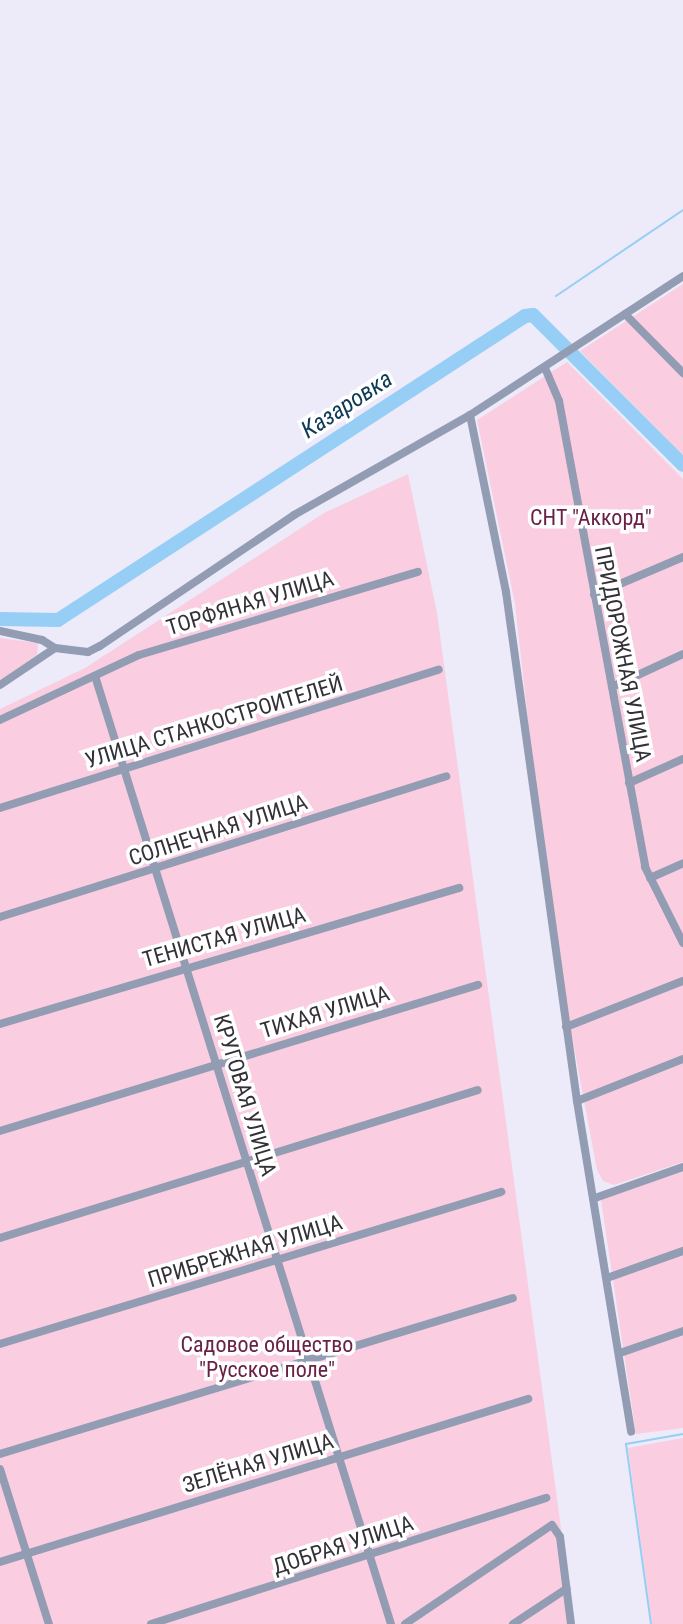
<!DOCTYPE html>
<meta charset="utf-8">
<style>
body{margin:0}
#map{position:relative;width:683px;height:1624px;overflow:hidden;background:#edeaf9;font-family:"Roboto Condensed",sans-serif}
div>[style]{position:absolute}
.green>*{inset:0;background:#facee0}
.stream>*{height:2px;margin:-1px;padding:0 1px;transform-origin:1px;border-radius:1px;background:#96cef5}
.river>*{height:14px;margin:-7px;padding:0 7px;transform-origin:7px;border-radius:7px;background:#96cef5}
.minor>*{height:8px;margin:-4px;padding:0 4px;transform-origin:4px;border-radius:4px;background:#929cb3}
span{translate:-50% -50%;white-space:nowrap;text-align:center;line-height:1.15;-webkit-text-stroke:7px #fff;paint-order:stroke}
.park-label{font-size:22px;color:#692146}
.street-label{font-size:22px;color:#333137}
.water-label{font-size:24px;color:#0d3b55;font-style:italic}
</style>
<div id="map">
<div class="green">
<div style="clip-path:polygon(683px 284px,683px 455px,580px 351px)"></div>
<div style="clip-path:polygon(567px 362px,683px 479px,683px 1162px,614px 1185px,603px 1181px,597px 1170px,571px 1031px,538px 810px,515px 604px,477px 420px)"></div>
<div style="clip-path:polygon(408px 474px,437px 613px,574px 1624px,0 1624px,0 709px,85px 668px,324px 513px)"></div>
<div style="clip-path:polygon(0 638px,38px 643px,37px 655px,0 681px)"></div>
<div style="clip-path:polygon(683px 1171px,683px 1428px,636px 1434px,601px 1200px)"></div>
<div style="clip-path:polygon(683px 1438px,683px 1624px,652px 1624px,628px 1448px)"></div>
</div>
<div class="stream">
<div style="left:556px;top:296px;width:153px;rotate:-34.1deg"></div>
<div style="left:651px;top:1624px;width:182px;rotate:-97.9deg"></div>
<div style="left:626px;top:1444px;width:58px;rotate:-10deg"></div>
</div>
<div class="river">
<div style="left:0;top:619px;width:58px;rotate:1deg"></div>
<div style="left:58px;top:620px;width:557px;rotate:-33.06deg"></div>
<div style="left:525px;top:316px;width:8px;rotate:-7deg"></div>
<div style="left:533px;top:315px;width:212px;rotate:45deg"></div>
</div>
<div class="minor">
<div style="left:625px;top:314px;width:83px;rotate:45.5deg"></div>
<div style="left:545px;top:368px;width:36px;rotate:67deg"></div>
<div style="left:559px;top:401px;width:474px;rotate:79.5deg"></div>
<div style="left:645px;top:867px;width:85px;rotate:63.4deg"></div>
<div style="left:470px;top:415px;width:181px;rotate:78.5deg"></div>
<div style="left:506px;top:592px;width:514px;rotate:82.06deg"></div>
<div style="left:577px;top:1101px;width:335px;rotate:80.7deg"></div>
<div style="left:594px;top:595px;width:97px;rotate:-23.1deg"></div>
<div style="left:0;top:631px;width:43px;rotate:12.1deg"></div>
<div style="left:42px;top:640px;width:15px;rotate:32deg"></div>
<div style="left:95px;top:676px;width:993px;rotate:72.66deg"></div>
<div style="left:0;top:685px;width:66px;rotate:-33.9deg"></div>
<div style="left:55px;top:648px;width:33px;rotate:7deg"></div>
<div style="left:88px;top:652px;width:13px;rotate:-27deg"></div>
<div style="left:100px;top:646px;width:234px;rotate:-34deg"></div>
<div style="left:294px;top:515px;width:202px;rotate:-29.6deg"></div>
<div style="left:470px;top:415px;width:254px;rotate:-33.1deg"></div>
<div style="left:612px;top:687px;width:78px;rotate:-24.9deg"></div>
<div style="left:0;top:720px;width:153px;rotate:-25.1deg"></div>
<div style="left:139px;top:655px;width:291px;rotate:-16.6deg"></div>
<div style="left:629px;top:783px;width:59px;rotate:-24deg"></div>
<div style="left:0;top:808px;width:460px;rotate:-17.5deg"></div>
<div style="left:650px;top:878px;width:36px;rotate:-24deg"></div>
<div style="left:0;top:917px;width:468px;rotate:-17.5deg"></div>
<div style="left:0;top:1024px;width:479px;rotate:-16.5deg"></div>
<div style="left:566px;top:1027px;width:126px;rotate:-21.5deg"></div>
<div style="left:577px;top:1101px;width:114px;rotate:-21.6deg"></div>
<div style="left:0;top:1131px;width:500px;rotate:-17deg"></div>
<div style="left:595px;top:1198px;width:93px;rotate:-19.4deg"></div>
<div style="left:0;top:1238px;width:500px;rotate:-17.2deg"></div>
<div style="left:607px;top:1278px;width:81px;rotate:-19.6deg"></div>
<div style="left:0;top:1344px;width:524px;rotate:-16.88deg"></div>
<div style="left:620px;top:1353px;width:67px;rotate:-19.2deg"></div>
<div style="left:0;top:1454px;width:536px;rotate:-16.91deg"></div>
<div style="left:0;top:1469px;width:163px;rotate:72.5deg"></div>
<div style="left:0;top:1562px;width:553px;rotate:-17.16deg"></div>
<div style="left:151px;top:1624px;width:415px;rotate:-17.7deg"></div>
<div style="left:405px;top:1624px;width:177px;rotate:-34deg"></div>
<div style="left:552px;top:1525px;width:14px;rotate:56deg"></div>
<div style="left:560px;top:1537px;width:88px;rotate:82.8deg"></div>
<div style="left:513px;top:1624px;width:64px;rotate:-33.4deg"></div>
</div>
<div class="park-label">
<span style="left:591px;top:518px">СНТ "Аккорд"</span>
<span style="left:267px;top:1357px">Садовое общество<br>"Русское поле"</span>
</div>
<div class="street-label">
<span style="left:250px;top:603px;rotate:-17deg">ТОРФЯНАЯ УЛИЦА</span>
<span style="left:623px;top:654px;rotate:79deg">ПРИДОРОЖНАЯ УЛИЦА</span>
<span style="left:214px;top:722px;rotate:-17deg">УЛИЦА СТАНКОСТРОИТЕЛЕЙ</span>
<span style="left:218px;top:830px;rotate:-18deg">СОЛНЕЧНАЯ УЛИЦА</span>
<span style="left:224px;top:937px;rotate:-16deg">ТЕНИСТАЯ УЛИЦА</span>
<span style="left:325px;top:1012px;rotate:-17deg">ТИХАЯ УЛИЦА</span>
<span style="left:245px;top:1095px;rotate:73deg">КРУГОВАЯ УЛИЦА</span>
<span style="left:245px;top:1251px;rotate:-17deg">ПРИБРЕЖНАЯ УЛИЦА</span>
<span style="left:258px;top:1463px;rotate:-17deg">ЗЕЛЁНАЯ УЛИЦА</span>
<span style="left:343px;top:1545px;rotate:-18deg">ДОБРАЯ УЛИЦА</span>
</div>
<div class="water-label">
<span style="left:347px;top:405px;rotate:-33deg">Казаровка</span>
</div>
</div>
